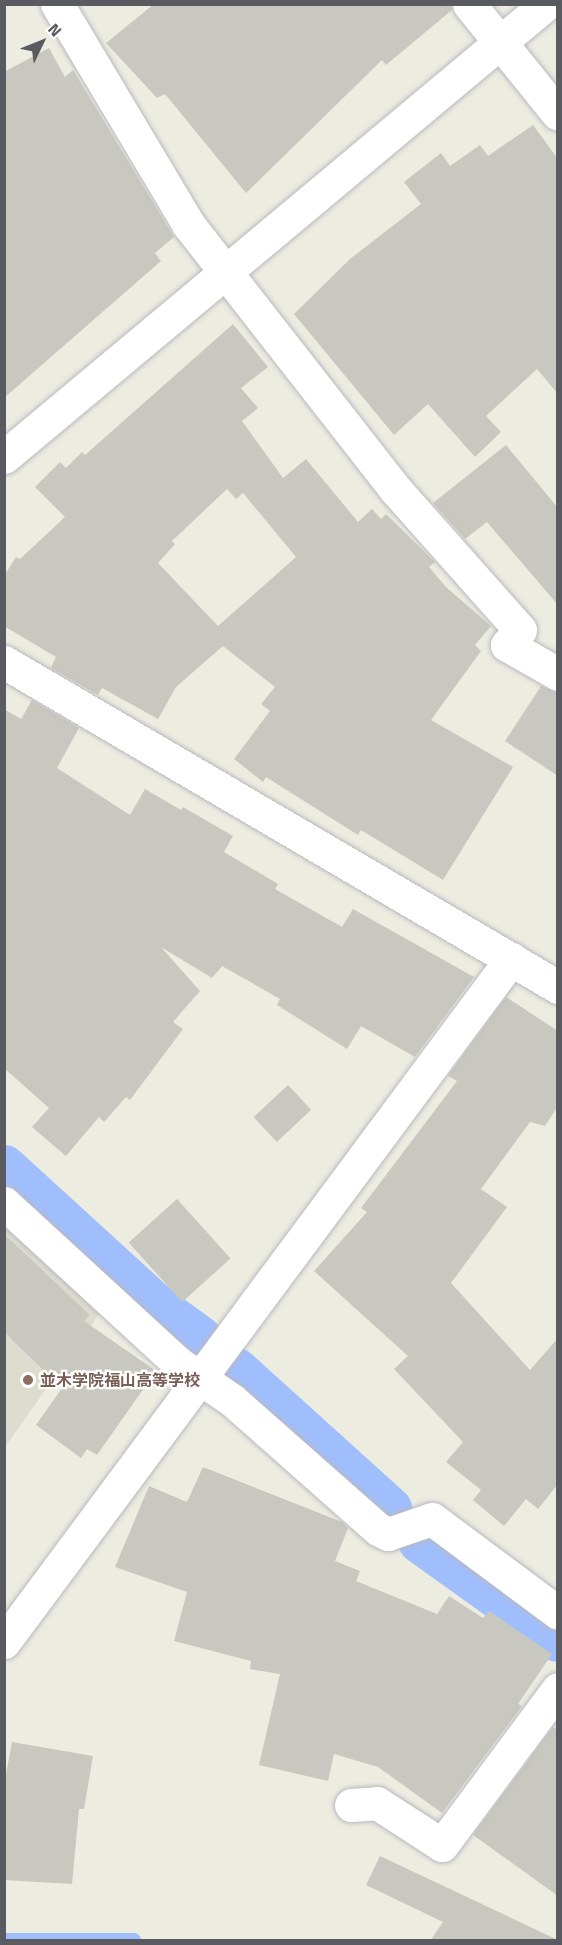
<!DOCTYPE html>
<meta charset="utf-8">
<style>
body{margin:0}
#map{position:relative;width:562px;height:1945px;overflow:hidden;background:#ecece1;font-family:"Titillium Web","Noto Sans JP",sans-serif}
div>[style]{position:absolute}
.education>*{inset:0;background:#dcdccf}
.stream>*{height:14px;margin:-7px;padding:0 7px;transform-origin:7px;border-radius:7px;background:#a1befc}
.canal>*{height:46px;margin:-23px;padding:0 23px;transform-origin:23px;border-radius:23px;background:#a1befc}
.building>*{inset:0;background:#c9c8c0;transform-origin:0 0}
.roads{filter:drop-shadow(0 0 2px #b9b9bf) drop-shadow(0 0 2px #b9b9bf)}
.minor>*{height:33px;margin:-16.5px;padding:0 16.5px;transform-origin:16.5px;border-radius:16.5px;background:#fff}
.dots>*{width:16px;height:16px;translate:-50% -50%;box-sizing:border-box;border:3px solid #fff;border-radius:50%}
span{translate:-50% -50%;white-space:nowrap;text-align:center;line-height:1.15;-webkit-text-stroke:4.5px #fff;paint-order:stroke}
.education-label{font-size:16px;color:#785e54;font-weight:700}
.left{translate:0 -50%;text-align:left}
.frame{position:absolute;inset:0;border:6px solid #595b61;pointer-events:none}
.north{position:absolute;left:12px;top:12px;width:60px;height:60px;-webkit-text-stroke:4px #fff;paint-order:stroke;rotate:47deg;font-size:16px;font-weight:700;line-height:24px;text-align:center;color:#595b61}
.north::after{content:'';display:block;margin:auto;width:21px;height:27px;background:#595b61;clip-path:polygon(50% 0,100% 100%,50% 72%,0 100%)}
</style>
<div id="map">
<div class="education">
<div style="clip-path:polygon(5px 1222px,99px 1314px,5px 1447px)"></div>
</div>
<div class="stream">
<div style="left:4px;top:1940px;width:130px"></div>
</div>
<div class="canal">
<div style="left:4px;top:1168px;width:206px;rotate:42.4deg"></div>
<div style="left:156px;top:1307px;width:54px;rotate:36deg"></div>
<div style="left:236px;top:1371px;width:207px;rotate:42.1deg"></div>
<div style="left:421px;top:1541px;width:168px;rotate:35.6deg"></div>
</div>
<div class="building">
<div style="clip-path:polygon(154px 4px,451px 4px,452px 10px,386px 65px,382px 60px,246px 193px,165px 94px,157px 98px,106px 43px)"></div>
<div style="clip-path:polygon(49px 48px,65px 77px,73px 70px,174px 237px,155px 253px,161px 261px,4px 398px,4px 72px)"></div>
<div style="clip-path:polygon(533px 125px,558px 159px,558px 394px,537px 369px,486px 416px,501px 432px,475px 457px,428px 404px,394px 435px,294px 314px,350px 259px,421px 204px,404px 182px,441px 153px,450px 166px,480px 145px,488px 156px)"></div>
<div style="clip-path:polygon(evenodd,233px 324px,268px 367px,241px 388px,258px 408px,242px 421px,283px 478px,306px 459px,358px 522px,372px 509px,381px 519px,386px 514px,435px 562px,429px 567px,446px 587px,491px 626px,475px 645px,481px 651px,431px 720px,513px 767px,443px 880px,361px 830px,358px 835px,266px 777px,263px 782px,234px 759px,270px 711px,261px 704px,275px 687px,223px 646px,176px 687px,158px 719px,102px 688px,98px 695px,51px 668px,56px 657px,4px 626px,4px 576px,16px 557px,20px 559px,65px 517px,35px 487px,60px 462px,66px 468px,82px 452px,85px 455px,233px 324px,227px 489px,236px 499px,243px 493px,296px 557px,218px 626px,158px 563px,175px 544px,172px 541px,227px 489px)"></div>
<div style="clip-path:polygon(506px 445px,558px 508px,558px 605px,487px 522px,465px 539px,433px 503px)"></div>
<div style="clip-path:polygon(541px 686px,558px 693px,558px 776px,505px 741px)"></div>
<div style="clip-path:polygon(32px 700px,79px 728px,57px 768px,130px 815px,145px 789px,181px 810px,183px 807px,233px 836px,224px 852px,278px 884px,275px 889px,342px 927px,353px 909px,474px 977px,415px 1057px,361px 1026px,347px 1049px,277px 1005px,280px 999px,222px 966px,212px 978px,161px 947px,200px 991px,173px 1022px,183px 1029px,130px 1100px,126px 1097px,104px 1122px,99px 1117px,66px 1156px,32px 1127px,49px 1108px,4px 1068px,4px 709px,21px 719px)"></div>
<div style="clip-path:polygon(506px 997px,558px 1031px,558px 1106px,545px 1126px,530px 1122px,481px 1189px,507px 1207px,451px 1283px,530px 1370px,558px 1338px,558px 1484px,538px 1509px,526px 1499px,504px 1526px,473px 1500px,481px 1490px,446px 1462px,463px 1442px,394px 1369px,408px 1356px,314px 1271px,367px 1212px,361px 1208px,457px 1081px,448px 1076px)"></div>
<div style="left:288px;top:1085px;width:34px;height:47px;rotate:47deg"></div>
<div style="left:177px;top:1199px;width:80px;height:65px;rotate:48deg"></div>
<div style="clip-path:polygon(4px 1234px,90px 1315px,84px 1321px,156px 1371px,97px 1455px,87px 1449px,81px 1458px,36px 1425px,62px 1388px,4px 1332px)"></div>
<div style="clip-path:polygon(203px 1467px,342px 1522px,348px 1528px,335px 1561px,360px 1571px,356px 1581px,437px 1614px,449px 1596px,483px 1618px,489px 1611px,552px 1654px,518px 1704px,522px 1706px,442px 1813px,378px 1767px,334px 1754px,328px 1781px,259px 1765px,280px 1674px,250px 1669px,251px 1661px,174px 1641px,187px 1592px,115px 1567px,149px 1486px,187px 1502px)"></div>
<div style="clip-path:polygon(553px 1727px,558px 1730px,558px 1896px,473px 1835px)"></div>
<div style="clip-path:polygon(12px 1742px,93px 1756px,84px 1809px,79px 1809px,72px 1884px,4px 1880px,4px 1785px)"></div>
<div style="clip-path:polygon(380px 1856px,558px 1940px,558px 1941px,430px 1941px,443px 1922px,366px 1885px)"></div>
</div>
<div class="roads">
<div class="minor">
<div style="left:57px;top:4px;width:256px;rotate:59.2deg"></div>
<div style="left:188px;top:224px;width:336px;rotate:52deg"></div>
<div style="left:395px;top:489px;width:188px;rotate:48.4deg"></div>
<div style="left:520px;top:630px;width:20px;rotate:131deg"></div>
<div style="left:507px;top:645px;width:59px;rotate:29.6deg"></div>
<div style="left:469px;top:4px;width:141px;rotate:51deg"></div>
<div style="left:4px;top:457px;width:706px;rotate:-39.89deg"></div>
<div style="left:4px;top:662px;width:642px;rotate:30.4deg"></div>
<div style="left:4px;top:1203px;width:236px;rotate:42.6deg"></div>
<div style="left:178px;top:1363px;width:65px;rotate:34.4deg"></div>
<div style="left:232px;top:1400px;width:195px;rotate:41.5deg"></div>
<div style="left:378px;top:1529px;width:11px;rotate:27deg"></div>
<div style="left:388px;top:1534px;width:46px;rotate:-18.8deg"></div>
<div style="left:432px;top:1519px;width:157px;rotate:36.7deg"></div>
<div style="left:4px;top:1642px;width:851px;rotate:-53.41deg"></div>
<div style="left:351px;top:1805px;width:26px;rotate:-4deg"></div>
<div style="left:377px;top:1803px;width:77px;rotate:32.9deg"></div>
<div style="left:442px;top:1845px;width:194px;rotate:-53.4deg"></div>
</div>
</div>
<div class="dots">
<div style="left:28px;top:1380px;background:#8d6e63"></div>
</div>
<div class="education-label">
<span class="left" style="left:40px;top:1380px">並木学院福山高等学校</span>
</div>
<div class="frame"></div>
<div class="north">N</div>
</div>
